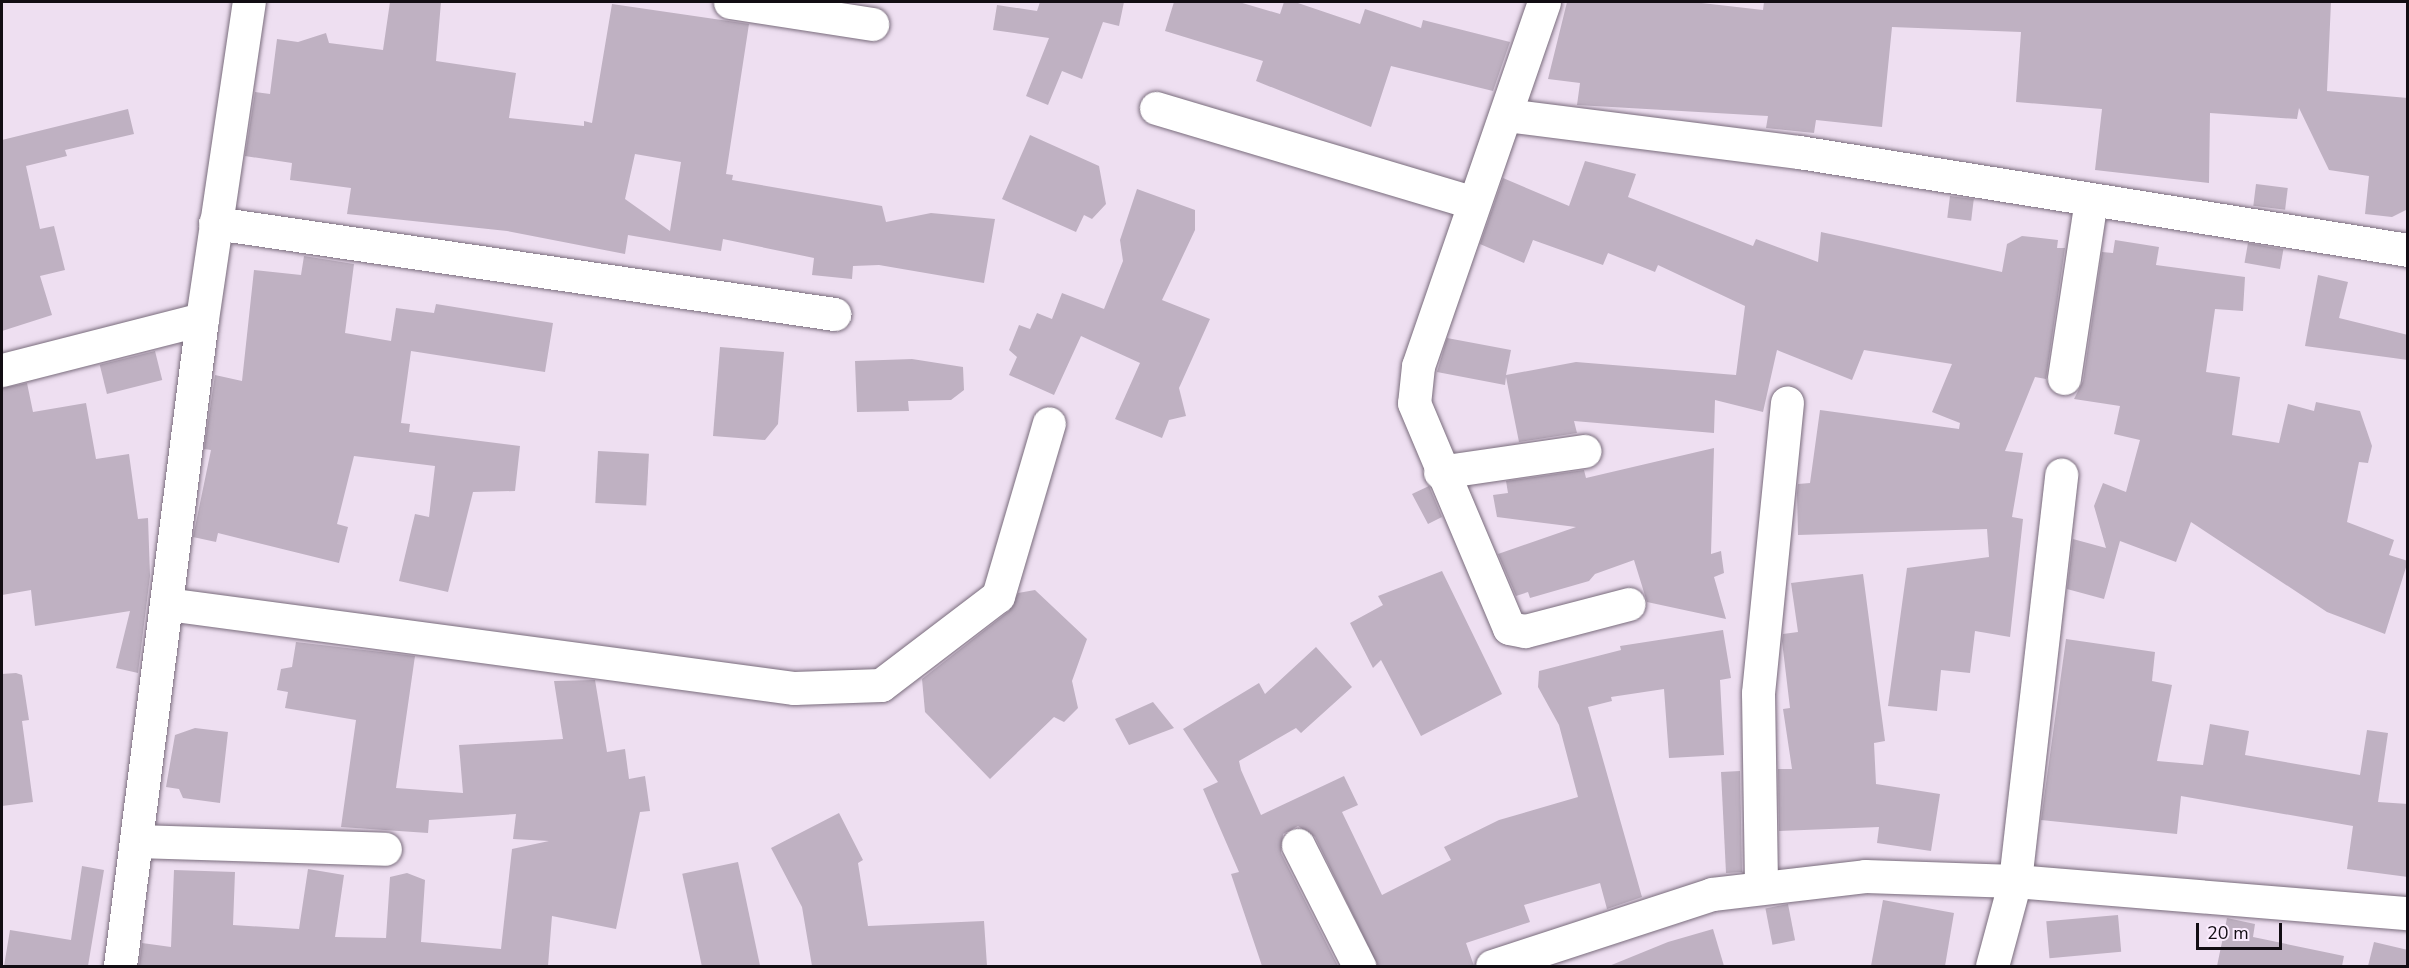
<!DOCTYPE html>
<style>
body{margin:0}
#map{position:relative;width:2409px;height:968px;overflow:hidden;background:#eedff1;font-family:"Nunito Sans",sans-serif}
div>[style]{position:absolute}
.building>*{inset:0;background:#bfb1c2;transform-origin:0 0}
.roads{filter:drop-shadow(0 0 2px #796c7c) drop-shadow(0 0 2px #796c7c)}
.street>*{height:33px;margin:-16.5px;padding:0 16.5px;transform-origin:16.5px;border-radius:16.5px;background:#fff}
span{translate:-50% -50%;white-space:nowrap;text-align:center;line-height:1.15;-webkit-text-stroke:4.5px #fbecfe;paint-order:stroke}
.frame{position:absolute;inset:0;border:3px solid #120d13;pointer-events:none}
.scale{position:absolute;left:2196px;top:923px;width:86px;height:27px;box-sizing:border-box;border:3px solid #120d13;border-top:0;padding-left:8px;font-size:18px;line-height:21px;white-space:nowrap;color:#120d13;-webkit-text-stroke:4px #fbecfe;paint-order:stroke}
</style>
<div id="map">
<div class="building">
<div style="clip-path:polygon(evenodd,390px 2px,441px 2px,436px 61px,516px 73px,509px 118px,584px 126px,584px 121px,592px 123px,612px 4px,749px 24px,726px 174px,733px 175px,732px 180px,882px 206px,886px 222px,931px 213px,995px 219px,984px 283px,879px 265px,853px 266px,852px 279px,812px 275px,814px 258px,723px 239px,721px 251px,628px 235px,625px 254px,507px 231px,347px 214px,351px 188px,290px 180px,292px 163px,245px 156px,255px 92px,270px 94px,277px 39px,298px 42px,326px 33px,329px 43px,383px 50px,390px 2px,635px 154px,681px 162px,670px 231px,625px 199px,635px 154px)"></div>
<div style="clip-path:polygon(1040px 2px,1124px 2px,1119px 26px,1103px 22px,1082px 79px,1062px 71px,1048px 105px,1026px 96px,1049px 38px,993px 30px,997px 5px,1037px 11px)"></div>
<div style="clip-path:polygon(1174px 2px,1239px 2px,1280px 14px,1284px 2px,1295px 2px,1360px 24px,1365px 9px,1421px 28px,1423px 20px,1510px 42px,1493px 91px,1391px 66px,1371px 127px,1256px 81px,1263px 61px,1165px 31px)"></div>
<div style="clip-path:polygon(1567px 2px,1693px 2px,1763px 10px,1764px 2px,2331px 2px,2327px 91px,2408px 98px,2408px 209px,2392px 217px,2365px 214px,2369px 176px,2329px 170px,2299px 108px,2297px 119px,2210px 113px,2209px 183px,2095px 170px,2102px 109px,2016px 102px,2021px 32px,1892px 27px,1882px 127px,1816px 120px,1814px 133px,1766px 128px,1768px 116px,1577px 105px,1580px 83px,1548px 79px)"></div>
<div style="clip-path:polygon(128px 109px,134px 134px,65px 150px,67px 156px,26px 166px,40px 229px,54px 226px,65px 270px,40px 276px,52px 315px,2px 331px,2px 140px)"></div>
<div style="clip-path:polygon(1030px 135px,1099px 166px,1106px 204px,1092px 219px,1084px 215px,1076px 232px,1002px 199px)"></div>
<div style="clip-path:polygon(1585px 161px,1636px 174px,1628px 197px,1753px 246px,1756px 239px,1818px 262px,1821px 232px,2002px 272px,2007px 244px,2022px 236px,2058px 240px,2057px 248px,2065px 248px,2046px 379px,2035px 377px,2005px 451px,2023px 453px,2012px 517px,2023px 519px,2010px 637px,1975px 631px,1970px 673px,1941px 670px,1937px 711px,1888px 706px,1907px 568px,1989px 557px,1987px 529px,1798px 535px,1797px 493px,1798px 484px,1810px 483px,1820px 410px,1959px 429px,1960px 423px,1932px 412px,1952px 364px,1864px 350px,1852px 380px,1777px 350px,1763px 412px,1715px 400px,1714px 433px,1574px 421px,1577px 433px,1519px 442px,1506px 377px,1505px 385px,1437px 372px,1447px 338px,1511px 350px,1506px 375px,1576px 362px,1736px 375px,1745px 306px,1658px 265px,1655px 272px,1608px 253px,1603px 265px,1533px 240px,1524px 263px,1480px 244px,1503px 178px,1569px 206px)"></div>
<div style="left:2256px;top:184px;width:32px;height:22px;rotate:7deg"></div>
<div style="clip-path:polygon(1137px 189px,1195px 210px,1195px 230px,1162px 300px,1210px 319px,1179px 388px,1186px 416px,1169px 420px,1162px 438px,1115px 419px,1140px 363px,1081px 336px,1054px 395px,1009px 375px,1017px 357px,1009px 350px,1019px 325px,1030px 329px,1037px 313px,1052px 319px,1062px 293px,1104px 309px,1123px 261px,1120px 240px)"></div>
<div style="left:1950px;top:196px;width:24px;height:22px;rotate:7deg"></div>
<div style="clip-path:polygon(2115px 240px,2159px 247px,2156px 265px,2245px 277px,2243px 311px,2215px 309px,2206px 372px,2240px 377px,2232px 435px,2279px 443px,2288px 404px,2314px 411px,2316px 402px,2360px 411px,2372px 446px,2368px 463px,2359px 462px,2347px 522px,2394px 540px,2389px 555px,2408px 561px,2385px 634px,2327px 612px,2191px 522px,2176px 562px,2120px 541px,2104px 599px,2067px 589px,2073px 539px,2106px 548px,2094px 506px,2103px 483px,2126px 492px,2140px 440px,2114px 434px,2120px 406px,2074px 399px,2083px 381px,2102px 252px,2113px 253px)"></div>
<div style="left:2248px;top:243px;width:36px;height:20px;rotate:10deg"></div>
<div style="clip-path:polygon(304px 256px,354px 264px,345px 333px,391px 341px,396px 308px,434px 313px,436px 304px,553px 323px,545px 372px,411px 351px,401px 423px,410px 424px,409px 432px,520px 446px,515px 491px,473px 492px,448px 592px,399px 581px,415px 514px,429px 517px,435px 466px,354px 456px,337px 524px,348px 527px,339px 563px,218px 533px,216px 542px,193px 537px,211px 450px,204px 449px,215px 375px,242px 381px,254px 270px,301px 275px)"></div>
<div style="clip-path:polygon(2318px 275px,2348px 282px,2339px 318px,2408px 335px,2408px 360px,2305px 346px)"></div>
<div style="clip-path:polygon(720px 347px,784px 352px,778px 424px,765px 440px,713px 436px)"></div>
<div style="left:155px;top:351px;width:30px;height:57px;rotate:76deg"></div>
<div style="clip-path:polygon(912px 359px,963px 367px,964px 390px,951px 400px,908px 401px,909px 411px,857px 412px,855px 361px)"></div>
<div style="clip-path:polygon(27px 383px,33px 412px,86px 403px,96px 459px,129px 454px,138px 519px,148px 518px,150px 576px,138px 673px,116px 668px,130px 611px,35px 626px,31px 590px,2px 595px,2px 388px)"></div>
<div style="clip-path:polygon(1714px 448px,1711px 554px,1721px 551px,1724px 573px,1714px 577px,1726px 619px,1647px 602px,1634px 560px,1595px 574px,1589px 581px,1530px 598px,1528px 592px,1516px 596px,1498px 554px,1576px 527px,1497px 517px,1493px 495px,1508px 493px,1506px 481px,1584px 470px,1586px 478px)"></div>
<div style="left:598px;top:451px;width:51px;height:52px;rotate:3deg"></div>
<div style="clip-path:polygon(1429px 486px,1442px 517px,1428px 524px,1412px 494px)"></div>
<div style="clip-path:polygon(1442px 571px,1502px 694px,1421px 736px,1381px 660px,1373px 668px,1350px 623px,1383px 605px,1378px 596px)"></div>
<div style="clip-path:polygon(1863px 574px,1885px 741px,1874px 743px,1876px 784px,1940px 794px,1931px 851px,1877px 843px,1879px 827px,1779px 831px,1778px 769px,1792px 769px,1783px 709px,1790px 708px,1782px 641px,1783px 634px,1798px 632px,1791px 583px)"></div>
<div style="clip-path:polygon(1035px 590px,1087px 639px,1072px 681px,1078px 708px,1064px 722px,1054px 717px,990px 779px,925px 712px,922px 679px,1009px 611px,1018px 593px)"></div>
<div style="clip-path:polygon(1723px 630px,1731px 678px,1720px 680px,1724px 755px,1669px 758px,1664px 689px,1611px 697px,1612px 701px,1588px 707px,1642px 897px,1607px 909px,1600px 883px,1524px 905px,1530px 922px,1466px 943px,1474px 966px,1378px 966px,1315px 837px,1298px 826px,1283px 834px,1281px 853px,1338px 966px,1262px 966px,1231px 874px,1239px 872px,1203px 789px,1218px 782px,1183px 729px,1259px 683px,1265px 694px,1316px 647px,1352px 687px,1301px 733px,1296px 728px,1239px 761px,1241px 770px,1261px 815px,1344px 776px,1358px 805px,1342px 812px,1382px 895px,1451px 860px,1444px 847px,1499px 820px,1578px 797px,1559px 725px,1538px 687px,1539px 671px,1621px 650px,1620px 646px)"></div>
<div style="clip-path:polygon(2066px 639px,2155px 652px,2152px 681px,2172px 685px,2157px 761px,2203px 765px,2210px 724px,2249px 731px,2245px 755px,2360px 775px,2367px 730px,2388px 733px,2378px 802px,2408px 804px,2408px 877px,2347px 869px,2353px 826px,2181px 796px,2177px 834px,2041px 820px)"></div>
<div style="clip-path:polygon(296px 642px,415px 656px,396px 788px,463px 793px,459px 745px,563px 739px,554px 681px,595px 680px,607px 752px,625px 749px,629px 779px,645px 776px,650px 811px,640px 812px,616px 929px,552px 916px,548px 966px,139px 966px,142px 943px,171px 947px,174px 870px,235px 872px,233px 925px,299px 929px,308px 869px,344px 875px,335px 937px,386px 938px,390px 877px,407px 873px,425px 880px,421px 942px,501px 949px,512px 849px,549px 841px,513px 839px,516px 814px,429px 820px,428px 833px,341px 827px,356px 720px,285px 708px,288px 692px,277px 690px,281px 669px,292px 667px)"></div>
<div style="clip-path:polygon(16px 673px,22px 675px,29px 720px,22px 721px,33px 802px,2px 806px,2px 674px)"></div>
<div style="clip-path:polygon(1153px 702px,1174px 728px,1129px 745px,1115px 719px)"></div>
<div style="clip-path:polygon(195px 728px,228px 732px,220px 803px,183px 798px,179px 789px,166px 787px,175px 735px)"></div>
<div style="clip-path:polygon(1740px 771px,1742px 872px,1726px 873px,1721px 772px)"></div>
<div style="clip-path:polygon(839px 813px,863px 860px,858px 863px,868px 926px,984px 921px,987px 966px,812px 966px,802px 907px,771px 848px)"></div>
<div style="left:738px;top:862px;width:106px;height:57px;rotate:78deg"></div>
<div style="clip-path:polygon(82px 866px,104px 870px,88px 966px,4px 966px,10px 930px,71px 940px)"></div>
<div style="clip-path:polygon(1883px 900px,1954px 913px,1945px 966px,1871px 966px)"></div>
<div style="left:1788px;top:904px;width:37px;height:23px;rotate:79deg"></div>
<div style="left:2118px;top:915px;width:37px;height:72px;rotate:85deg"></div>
<div style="clip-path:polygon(2227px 918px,2255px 924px,2253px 937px,2344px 956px,2342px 966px,2217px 966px)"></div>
<div style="clip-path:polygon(1713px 929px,1724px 966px,1609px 966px,1668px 942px)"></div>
<div style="clip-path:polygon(2374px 942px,2408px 950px,2408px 966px,2368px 966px)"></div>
</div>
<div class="roads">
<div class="street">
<div style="left:730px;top:2px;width:144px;rotate:8.8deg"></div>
<div style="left:1544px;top:2px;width:385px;rotate:109.1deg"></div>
<div style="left:1418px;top:366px;width:37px;rotate:96deg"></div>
<div style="left:1414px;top:403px;width:244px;rotate:67.1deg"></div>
<div style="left:1509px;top:628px;width:16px;rotate:11deg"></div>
<div style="left:1525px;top:631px;width:107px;rotate:-14.6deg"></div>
<div style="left:1156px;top:108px;width:329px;rotate:16.6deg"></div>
<div style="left:1506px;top:115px;width:295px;rotate:7.2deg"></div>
<div style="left:1799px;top:152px;width:617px;rotate:9.14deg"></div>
<div style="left:215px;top:223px;width:626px;rotate:8.36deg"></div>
<div style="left:2px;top:370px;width:206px;rotate:-14.3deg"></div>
<div style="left:2064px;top:378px;width:180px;rotate:-81.4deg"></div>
<div style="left:1440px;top:472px;width:146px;rotate:-8.3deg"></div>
<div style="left:167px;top:604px;width:633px;rotate:7.63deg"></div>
<div style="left:794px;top:688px;width:87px;rotate:-2deg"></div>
<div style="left:881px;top:685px;width:147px;rotate:-37.3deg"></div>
<div style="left:998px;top:596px;width:180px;rotate:-73.6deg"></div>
<div style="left:137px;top:841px;width:248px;rotate:1.8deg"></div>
<div style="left:1298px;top:845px;width:136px;rotate:63.2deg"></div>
<div style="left:1761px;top:884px;width:191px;rotate:-90.9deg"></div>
<div style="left:1758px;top:693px;width:292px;rotate:-84.3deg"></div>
<div style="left:120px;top:966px;width:652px;rotate:-82.78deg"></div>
<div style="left:202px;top:319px;width:320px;rotate:-81.6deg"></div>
<div style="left:1492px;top:966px;width:231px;rotate:-18.1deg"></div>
<div style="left:1712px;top:894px;width:154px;rotate:-6.7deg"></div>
<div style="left:1865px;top:876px;width:150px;rotate:1.9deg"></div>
<div style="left:2015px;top:881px;width:394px;rotate:4.7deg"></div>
<div style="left:1992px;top:966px;width:88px;rotate:-74.9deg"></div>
<div style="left:2015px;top:881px;width:409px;rotate:-83.5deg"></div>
</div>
</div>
<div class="frame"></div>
<div class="scale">20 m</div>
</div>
